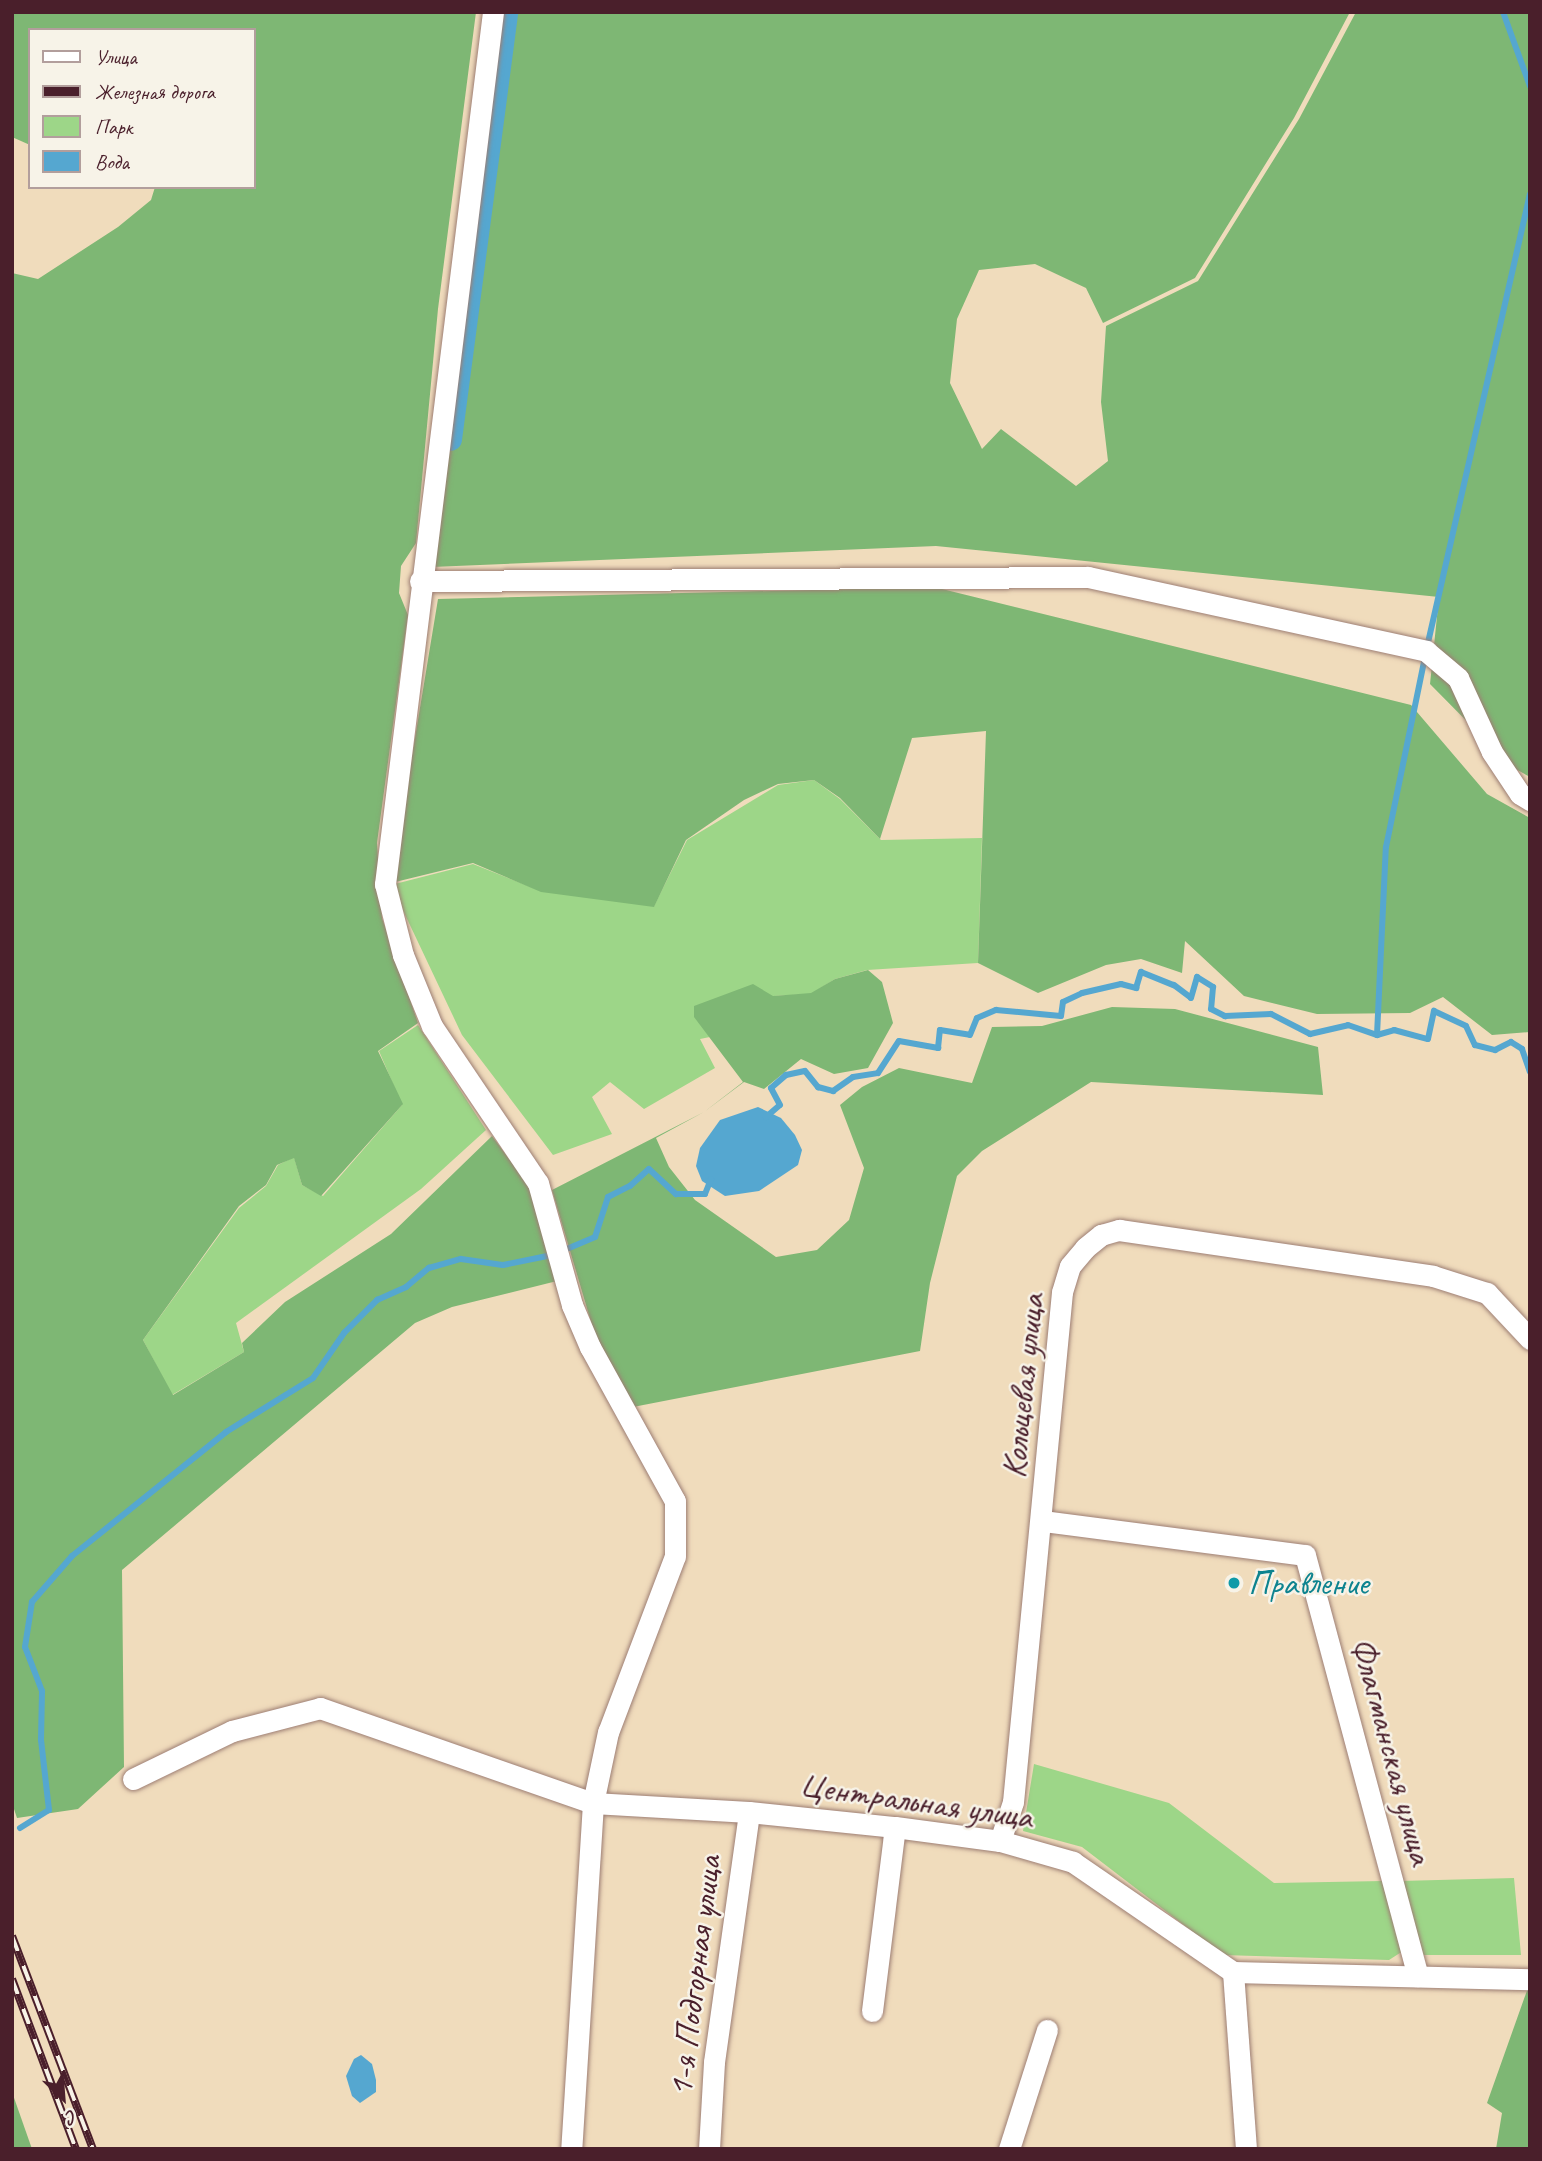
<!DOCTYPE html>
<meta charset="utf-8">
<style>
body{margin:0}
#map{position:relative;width:1542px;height:2161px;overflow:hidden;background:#f0dcbc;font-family:Caveat,sans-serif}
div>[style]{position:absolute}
.green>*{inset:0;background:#9dd688}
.forest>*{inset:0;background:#7eb774}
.water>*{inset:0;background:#55a7d0}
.stream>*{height:6px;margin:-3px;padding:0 3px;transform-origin:3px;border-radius:3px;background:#55a7d0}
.canal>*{height:23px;margin:-11.5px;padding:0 11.5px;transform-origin:11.5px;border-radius:11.5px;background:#55a7d0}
.roads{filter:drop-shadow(0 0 2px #9d7e74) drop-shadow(0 0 2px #9d7e74)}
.minor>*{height:21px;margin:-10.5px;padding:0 10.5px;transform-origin:10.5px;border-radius:10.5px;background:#fff}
.rail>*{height:8px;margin-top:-4px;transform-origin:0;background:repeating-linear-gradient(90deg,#f7f3e8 0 16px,#4a1f2b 0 32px);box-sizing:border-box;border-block:2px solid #4a1f2b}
.dots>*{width:19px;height:19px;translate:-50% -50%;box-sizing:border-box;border:4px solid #f7f3e8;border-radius:50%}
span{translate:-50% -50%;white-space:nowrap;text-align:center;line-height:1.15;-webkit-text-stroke:5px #f7f3e8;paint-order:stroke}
.street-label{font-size:35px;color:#4a1f2b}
.culture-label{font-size:35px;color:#0d838f}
.left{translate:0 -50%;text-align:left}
.frame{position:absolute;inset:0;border:14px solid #4a1f2b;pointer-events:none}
.legend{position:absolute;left:28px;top:28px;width:228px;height:161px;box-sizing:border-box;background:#f7f3e8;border:2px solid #b29e9c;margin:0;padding:9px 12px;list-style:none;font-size:21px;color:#4a1f2b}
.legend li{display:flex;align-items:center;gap:14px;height:35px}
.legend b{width:35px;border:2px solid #b29e9c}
.north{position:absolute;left:28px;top:2063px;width:70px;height:70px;-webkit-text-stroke:5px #f7f3e8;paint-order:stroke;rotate:155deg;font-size:19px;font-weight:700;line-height:28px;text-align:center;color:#4a1f2b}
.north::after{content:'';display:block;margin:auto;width:24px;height:32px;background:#4a1f2b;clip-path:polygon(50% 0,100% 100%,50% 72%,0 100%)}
</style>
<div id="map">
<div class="green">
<div style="clip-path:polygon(814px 780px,840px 799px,881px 840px,982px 838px,978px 963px,867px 970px,835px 979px,811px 994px,774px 996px,774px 1024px,700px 1039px,715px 1068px,644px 1109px,610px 1082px,592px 1097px,612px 1134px,553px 1155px,462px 1035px,391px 885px,473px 864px,541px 891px,654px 906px,687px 840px,778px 785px)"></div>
<div style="clip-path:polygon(418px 1025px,486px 1130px,421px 1189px,236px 1323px,244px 1352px,172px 1395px,143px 1340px,239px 1208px,266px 1186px,278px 1165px,294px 1157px,302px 1185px,323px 1196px,402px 1105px,379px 1051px)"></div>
<div style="clip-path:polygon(1034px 1764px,1169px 1803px,1274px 1883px,1383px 1881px,1403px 1951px,1389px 1960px,1223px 1955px,1082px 1847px,1023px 1831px)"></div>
<div style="clip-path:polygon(1514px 1878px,1521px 1955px,1423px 1955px,1400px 1881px)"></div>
</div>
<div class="forest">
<div style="clip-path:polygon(12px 12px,476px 12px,438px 309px,416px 543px,401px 566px,399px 593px,408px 615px,377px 843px,382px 918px,418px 1023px,378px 1051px,403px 1104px,321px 1196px,302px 1185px,294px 1158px,277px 1165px,266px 1185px,239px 1206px,143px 1340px,173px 1395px,244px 1352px,242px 1343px,285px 1302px,391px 1234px,492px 1136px,532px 1190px,557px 1281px,452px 1307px,415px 1323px,122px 1570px,124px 1767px,78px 1809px,17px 1818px,12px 1803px,12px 273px,38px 279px,118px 227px,151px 200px,155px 187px,254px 187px,254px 30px,30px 30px,30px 145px,12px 137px)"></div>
<div style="clip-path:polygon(515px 12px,1350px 12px,1294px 118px,1195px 278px,1103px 323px,1086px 288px,1035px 264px,979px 270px,957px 319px,950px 383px,982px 449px,1001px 429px,1076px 486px,1108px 461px,1101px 402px,1106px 326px,1198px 281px,1299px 119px,1356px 12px,1530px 12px,1530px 777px,1512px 767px,1430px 684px,1439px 597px,936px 546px,432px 567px)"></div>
<div style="clip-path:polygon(934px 587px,1411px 705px,1487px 794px,1530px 818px,1530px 1032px,1492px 1035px,1443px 997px,1410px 1013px,1317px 1014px,1244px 996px,1185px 941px,1182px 973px,1141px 959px,1106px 965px,1038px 993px,978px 963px,986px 731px,912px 738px,880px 839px,840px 798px,814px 780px,778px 784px,744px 800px,686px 840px,654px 907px,541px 892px,473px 863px,391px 883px,438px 599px)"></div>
<div style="clip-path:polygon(868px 970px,882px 982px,893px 1023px,868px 1068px,834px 1074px,801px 1059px,764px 1089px,744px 1082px,704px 1112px,656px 1138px,669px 1167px,695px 1200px,776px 1257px,817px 1250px,849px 1220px,864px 1168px,840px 1105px,862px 1087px,899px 1068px,972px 1083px,992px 1027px,1042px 1026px,1112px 1007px,1175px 1009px,1318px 1047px,1323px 1095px,1091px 1082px,982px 1151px,957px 1176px,930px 1283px,920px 1351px,633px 1407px,594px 1332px,552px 1190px,704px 1112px,743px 1082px,694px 1017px,694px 1006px,753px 984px,773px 996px,811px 993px,835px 979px)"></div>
<div style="clip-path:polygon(1530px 1982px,1530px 2149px,1496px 2149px,1502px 2113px,1487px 2103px)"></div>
<div style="clip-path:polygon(12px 2092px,32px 2149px,12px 2149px)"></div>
</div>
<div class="water">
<div style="clip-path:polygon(758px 1107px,781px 1118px,795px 1135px,802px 1150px,798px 1165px,759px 1191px,725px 1196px,702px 1181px,696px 1166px,700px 1148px,720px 1120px)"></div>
<div style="clip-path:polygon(361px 2055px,372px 2064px,376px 2080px,376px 2092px,360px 2103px,352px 2096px,346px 2076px,354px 2059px)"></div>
</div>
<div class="stream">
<div style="left:1503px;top:12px;width:79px;rotate:70deg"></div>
<div style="left:1427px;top:647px;width:464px;rotate:-77.2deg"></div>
<div style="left:1377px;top:1035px;width:188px;rotate:-87.3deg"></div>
<div style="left:1386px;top:847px;width:194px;rotate:-78.4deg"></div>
<div style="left:766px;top:1117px;width:18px;rotate:-41deg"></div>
<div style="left:780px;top:1105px;width:19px;rotate:-118deg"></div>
<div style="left:771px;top:1088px;width:20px;rotate:-41deg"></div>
<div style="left:786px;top:1075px;width:19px;rotate:-12deg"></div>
<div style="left:805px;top:1071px;width:21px;rotate:51deg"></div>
<div style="left:818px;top:1087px;width:16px;rotate:15deg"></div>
<div style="left:833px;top:1091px;width:24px;rotate:-35deg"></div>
<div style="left:853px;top:1077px;width:25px;rotate:-9deg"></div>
<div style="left:878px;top:1073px;width:38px;rotate:-57deg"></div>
<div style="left:899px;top:1041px;width:40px;rotate:10deg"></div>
<div style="left:938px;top:1048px;width:18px;rotate:-84deg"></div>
<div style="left:940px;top:1030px;width:30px;rotate:9deg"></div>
<div style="left:970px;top:1035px;width:18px;rotate:-68deg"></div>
<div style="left:977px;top:1018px;width:21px;rotate:-23deg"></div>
<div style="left:996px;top:1010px;width:65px;rotate:5.3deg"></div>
<div style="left:1061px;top:1016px;width:14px;rotate:-82deg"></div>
<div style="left:1063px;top:1002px;width:21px;rotate:-25deg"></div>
<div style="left:1082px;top:993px;width:40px;rotate:-13deg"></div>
<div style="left:1121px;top:984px;width:16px;rotate:15deg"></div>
<div style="left:1136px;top:988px;width:17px;rotate:-73deg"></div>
<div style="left:1141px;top:972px;width:35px;rotate:22deg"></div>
<div style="left:1174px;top:985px;width:21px;rotate:37deg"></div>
<div style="left:1191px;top:998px;width:22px;rotate:-74deg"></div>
<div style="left:1197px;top:977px;width:19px;rotate:32deg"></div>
<div style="left:1213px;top:987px;width:22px;rotate:95deg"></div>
<div style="left:1211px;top:1009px;width:16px;rotate:27deg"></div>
<div style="left:1225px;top:1016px;width:46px;rotate:-2.5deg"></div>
<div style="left:1271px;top:1014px;width:44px;rotate:27.1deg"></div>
<div style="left:1310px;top:1034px;width:39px;rotate:-13deg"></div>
<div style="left:1348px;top:1025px;width:31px;rotate:19deg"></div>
<div style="left:1377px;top:1035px;width:18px;rotate:-16deg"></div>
<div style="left:1394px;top:1030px;width:35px;rotate:15deg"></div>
<div style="left:1428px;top:1039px;width:29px;rotate:-78deg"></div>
<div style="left:1434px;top:1011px;width:35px;rotate:25deg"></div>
<div style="left:1466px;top:1026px;width:21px;rotate:65deg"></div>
<div style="left:1475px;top:1045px;width:21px;rotate:14deg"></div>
<div style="left:1495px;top:1050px;width:18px;rotate:-27deg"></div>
<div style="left:1511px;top:1042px;width:13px;rotate:32deg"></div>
<div style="left:1522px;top:1049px;width:24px;rotate:71deg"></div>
<div style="left:562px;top:1251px;width:36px;rotate:-23deg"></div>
<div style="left:595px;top:1237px;width:42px;rotate:-72deg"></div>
<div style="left:608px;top:1197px;width:25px;rotate:-27deg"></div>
<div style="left:630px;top:1186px;width:25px;rotate:-42deg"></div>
<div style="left:649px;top:1169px;width:37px;rotate:43deg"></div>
<div style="left:676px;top:1194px;width:29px"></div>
<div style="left:705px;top:1194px;width:16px;rotate:-68deg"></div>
<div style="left:20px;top:1828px;width:34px;rotate:-32deg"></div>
<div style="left:49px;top:1810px;width:70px;rotate:-96.5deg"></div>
<div style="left:41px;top:1740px;width:49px;rotate:-88.8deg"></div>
<div style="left:42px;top:1691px;width:47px;rotate:-111.1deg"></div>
<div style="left:25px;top:1647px;width:46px;rotate:-81.2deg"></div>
<div style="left:32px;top:1602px;width:61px;rotate:-49deg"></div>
<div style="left:72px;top:1556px;width:198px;rotate:-38.8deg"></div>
<div style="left:226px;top:1432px;width:102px;rotate:-31.8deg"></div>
<div style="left:313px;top:1378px;width:55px;rotate:-55.4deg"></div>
<div style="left:344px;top:1333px;width:47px;rotate:-45deg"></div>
<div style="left:377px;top:1300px;width:32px;rotate:-24deg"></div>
<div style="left:406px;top:1287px;width:30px;rotate:-40deg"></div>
<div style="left:429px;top:1268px;width:33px;rotate:-16deg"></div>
<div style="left:461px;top:1259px;width:42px;rotate:8.1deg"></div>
<div style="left:503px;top:1265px;width:50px;rotate:-11.5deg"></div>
</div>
<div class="canal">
<div style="left:450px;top:439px;width:431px;rotate:-82.5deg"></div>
</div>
<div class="roads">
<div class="minor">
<div style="left:493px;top:12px;width:879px;rotate:97.06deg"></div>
<div style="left:385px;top:884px;width:73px;rotate:75.8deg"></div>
<div style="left:403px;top:955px;width:77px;rotate:67.8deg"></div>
<div style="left:432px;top:1026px;width:189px;rotate:56deg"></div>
<div style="left:538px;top:1183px;width:127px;rotate:74.4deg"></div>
<div style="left:572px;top:1305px;width:46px;rotate:66.8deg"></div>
<div style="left:590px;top:1347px;width:176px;rotate:61.1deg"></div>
<div style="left:675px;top:1501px;width:55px;rotate:90deg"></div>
<div style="left:675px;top:1556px;width:188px;rotate:110.8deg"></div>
<div style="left:608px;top:1732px;width:73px;rotate:101.9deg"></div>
<div style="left:593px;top:1803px;width:347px;rotate:93.6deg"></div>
<div style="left:420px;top:581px;width:668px;rotate:-0.34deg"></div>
<div style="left:1088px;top:577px;width:346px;rotate:12.3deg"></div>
<div style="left:1426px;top:651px;width:42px;rotate:40.2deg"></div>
<div style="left:1458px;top:678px;width:81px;rotate:65.3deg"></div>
<div style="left:1492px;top:752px;width:50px;rotate:56.3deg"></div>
<div style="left:1520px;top:794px;width:12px;rotate:31deg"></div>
<div style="left:1043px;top:1521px;width:264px;rotate:7.4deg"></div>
<div style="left:1305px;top:1555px;width:436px;rotate:75deg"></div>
<div style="left:133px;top:1779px;width:110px;rotate:-25.9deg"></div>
<div style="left:232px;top:1731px;width:91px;rotate:-14.6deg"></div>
<div style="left:320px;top:1708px;width:289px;rotate:19.2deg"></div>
<div style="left:593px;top:1803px;width:156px;rotate:3.3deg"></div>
<div style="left:749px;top:1812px;width:147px;rotate:5.9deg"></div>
<div style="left:895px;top:1827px;width:106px;rotate:7.6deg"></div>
<div style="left:1000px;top:1841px;width:76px;rotate:16deg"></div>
<div style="left:1073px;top:1862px;width:194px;rotate:34.5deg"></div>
<div style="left:1233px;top:1972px;width:297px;rotate:1.4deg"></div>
<div style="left:1000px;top:1841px;width:41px;rotate:-71.6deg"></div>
<div style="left:1013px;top:1802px;width:512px;rotate:-84.51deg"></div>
<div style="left:1062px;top:1292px;width:27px;rotate:-73deg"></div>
<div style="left:1070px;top:1266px;width:23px;rotate:-50deg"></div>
<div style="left:1085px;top:1248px;width:21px;rotate:-39deg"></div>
<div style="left:1101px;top:1235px;width:19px;rotate:-16deg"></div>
<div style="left:1119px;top:1230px;width:317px;rotate:8.3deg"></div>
<div style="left:1433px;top:1276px;width:57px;rotate:17.5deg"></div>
<div style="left:1487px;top:1293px;width:63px;rotate:46.9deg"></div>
<div style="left:1233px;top:1972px;width:177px;rotate:85.8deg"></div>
<div style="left:872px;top:2011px;width:185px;rotate:-82.9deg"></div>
<div style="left:709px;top:2149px;width:87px;rotate:-86.7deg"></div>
<div style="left:714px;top:2062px;width:252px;rotate:-82deg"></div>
<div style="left:1009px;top:2149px;width:125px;rotate:-72.3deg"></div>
</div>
</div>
<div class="rail">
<div style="left:12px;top:1936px;width:228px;rotate:69.2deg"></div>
<div style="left:12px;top:1979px;width:182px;rotate:69.4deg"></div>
</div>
<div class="dots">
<div style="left:1234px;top:1583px;background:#0f9aa8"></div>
</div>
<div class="street-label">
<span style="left:1023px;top:1386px;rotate:-84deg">Кольцевая улица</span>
<span style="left:1392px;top:1751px;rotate:75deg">Флагманская улица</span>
<span style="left:916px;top:1801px;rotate:8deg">Центральная улица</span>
<span style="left:695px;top:1976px;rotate:-83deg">1-я Подгорная улица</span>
</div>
<div class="culture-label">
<span class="left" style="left:1248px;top:1583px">Правление</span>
</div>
<div class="frame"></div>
<ul class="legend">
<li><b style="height:9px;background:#fff"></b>Улица</li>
<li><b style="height:9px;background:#4a1f2b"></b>Железная дорога</li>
<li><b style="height:19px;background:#9dd688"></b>Парк</li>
<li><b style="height:19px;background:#55a7d0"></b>Вода</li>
</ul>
<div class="north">С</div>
</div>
